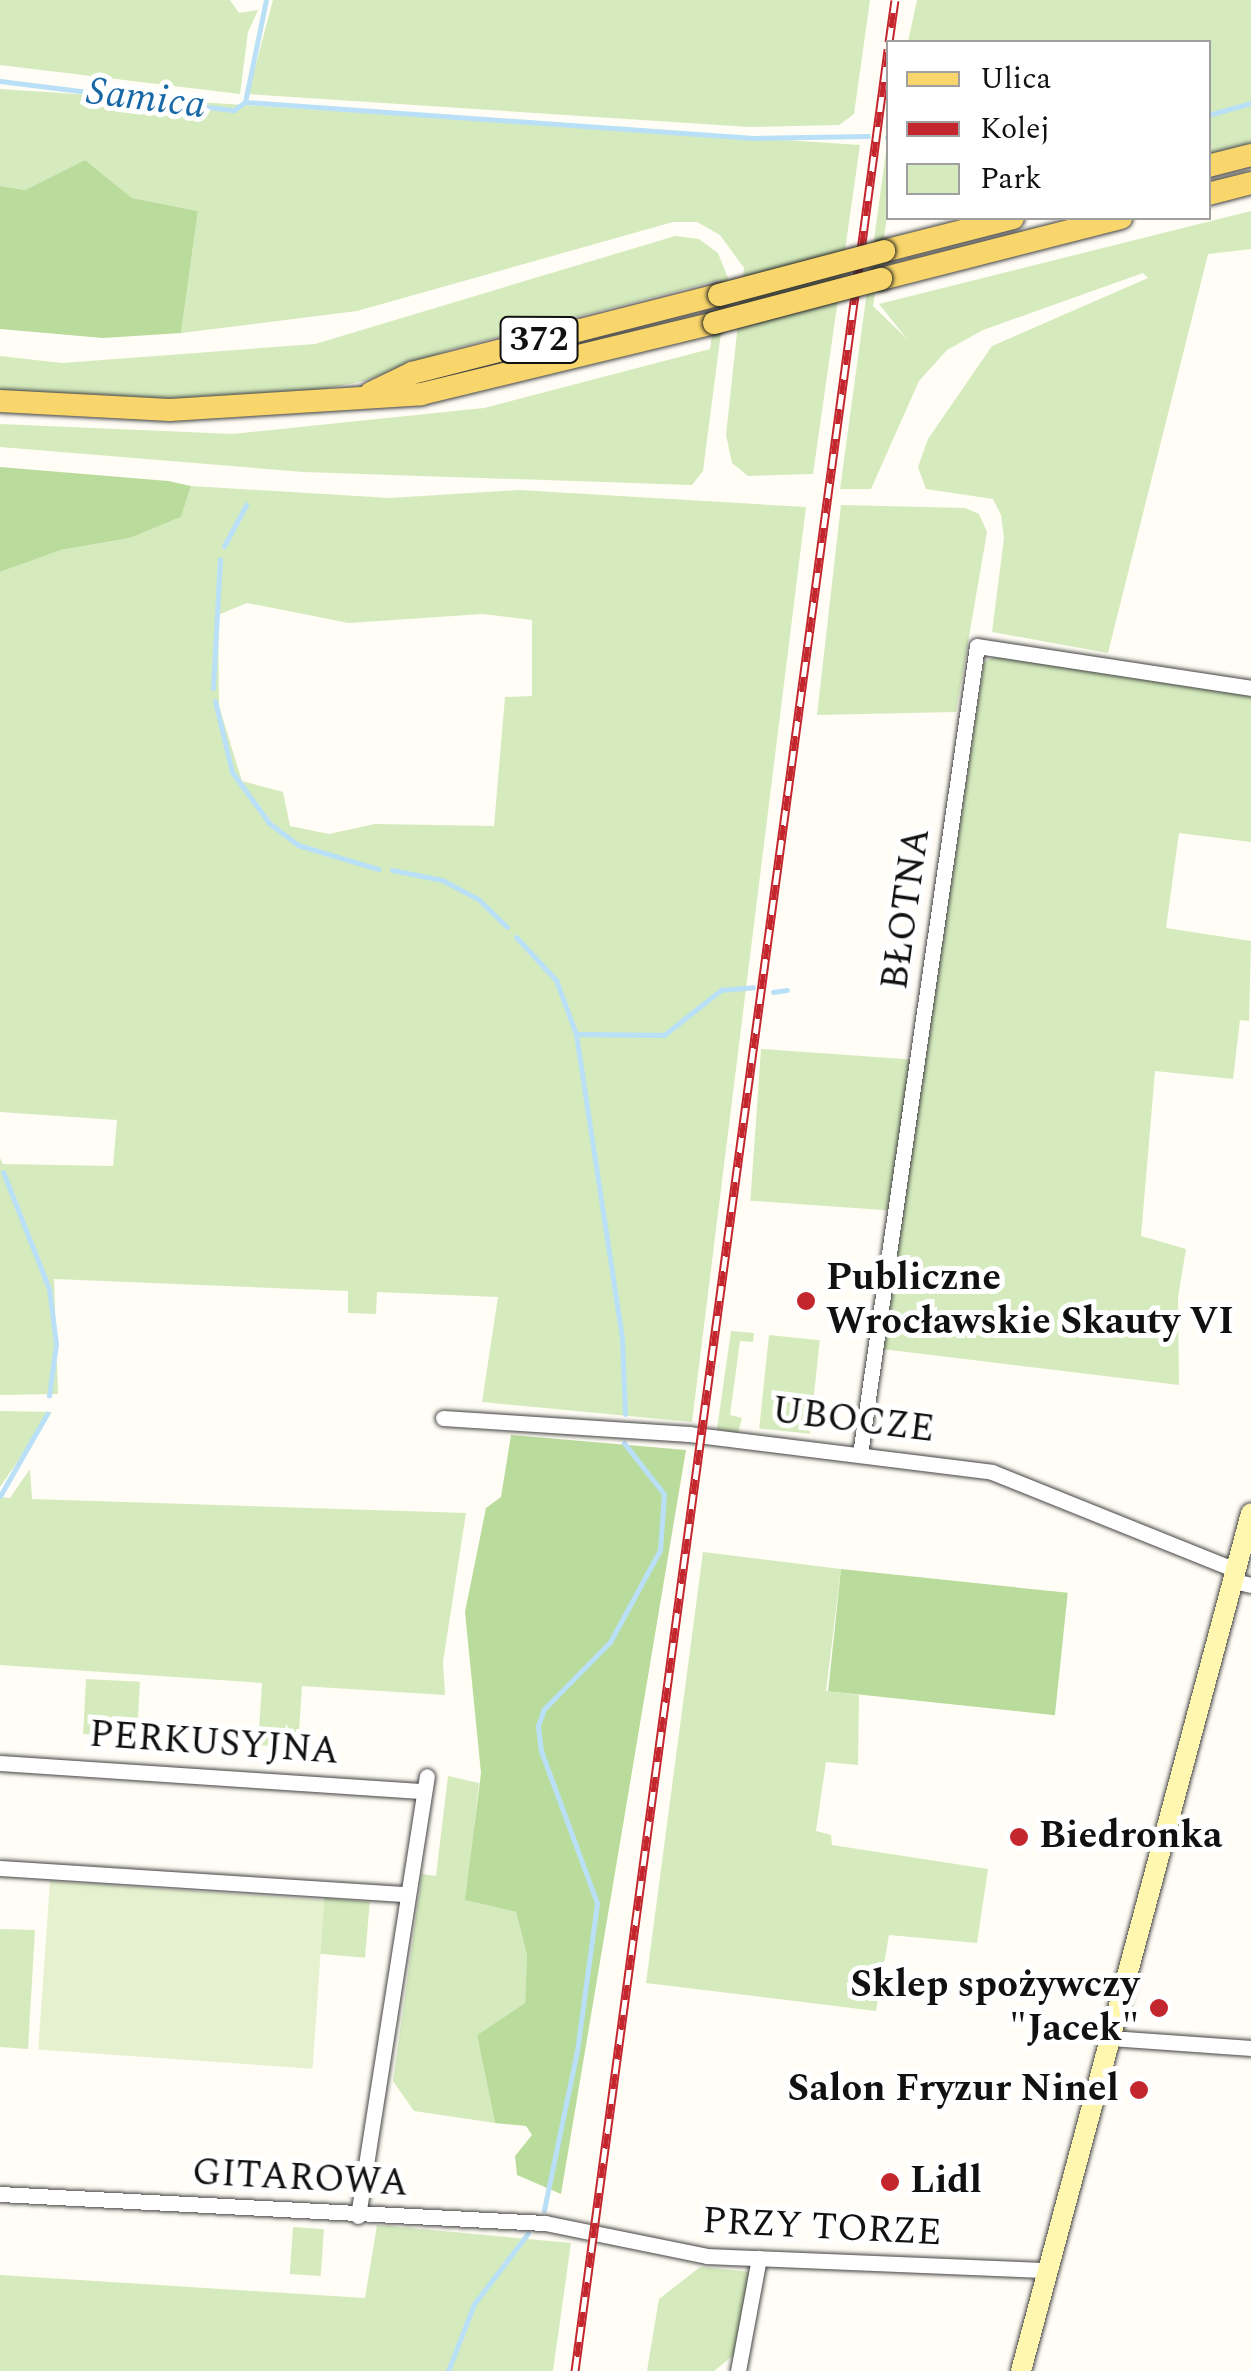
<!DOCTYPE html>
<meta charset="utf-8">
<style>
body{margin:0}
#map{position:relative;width:1251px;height:2371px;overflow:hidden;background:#fffdf5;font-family:Spectral,serif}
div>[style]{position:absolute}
.green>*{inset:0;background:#d5ebbd;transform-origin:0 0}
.forest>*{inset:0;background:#b9dc9c;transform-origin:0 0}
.pitch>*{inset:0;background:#e6f2cf;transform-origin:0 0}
.stream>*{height:5px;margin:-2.5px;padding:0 2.5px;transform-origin:2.5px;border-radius:2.5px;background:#b9e0f7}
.roads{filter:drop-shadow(0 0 2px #444) drop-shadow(0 0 2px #444)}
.street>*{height:15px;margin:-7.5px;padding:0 7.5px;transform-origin:7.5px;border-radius:7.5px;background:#fff}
.secondary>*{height:20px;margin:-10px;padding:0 10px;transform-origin:10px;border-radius:10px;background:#fff6b0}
.primary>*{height:22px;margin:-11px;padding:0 11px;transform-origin:11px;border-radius:11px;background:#f9d66b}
.rail>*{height:9px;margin-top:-4.5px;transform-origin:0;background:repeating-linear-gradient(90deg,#fff 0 15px,#c4262e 0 30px);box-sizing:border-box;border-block:2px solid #c4262e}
.bridges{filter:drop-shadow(0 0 2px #222) drop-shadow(0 0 2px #222)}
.primary-bridge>*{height:22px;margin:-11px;padding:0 11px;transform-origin:11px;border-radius:11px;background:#f9d66b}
.dots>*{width:28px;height:28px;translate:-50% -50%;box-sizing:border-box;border:5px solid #fff;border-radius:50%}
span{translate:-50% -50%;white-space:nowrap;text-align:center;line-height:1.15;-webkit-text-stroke:10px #fff;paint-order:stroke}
.shield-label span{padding:2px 8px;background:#fff;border:2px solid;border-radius:8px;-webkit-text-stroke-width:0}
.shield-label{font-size:35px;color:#111;font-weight:700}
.street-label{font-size:38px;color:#111}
.poi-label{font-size:38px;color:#111;font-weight:700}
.left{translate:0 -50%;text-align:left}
.right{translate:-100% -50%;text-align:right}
.water-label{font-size:40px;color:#1768a6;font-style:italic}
.legend{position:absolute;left:886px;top:40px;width:325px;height:180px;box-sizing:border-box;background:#fff;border:2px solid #a0a0a0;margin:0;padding:12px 18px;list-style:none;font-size:30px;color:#111}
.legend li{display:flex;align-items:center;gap:20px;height:50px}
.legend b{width:50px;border:2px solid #a0a0a0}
</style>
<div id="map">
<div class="green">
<div style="clip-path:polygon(0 0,230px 0,239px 13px,258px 10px,248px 32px,240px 94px,0 65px)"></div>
<div style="clip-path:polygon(273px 0,870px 0,854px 114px,839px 125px,749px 127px,248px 94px)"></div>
<div style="clip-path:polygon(917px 0,1251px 0,1251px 143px,1209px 154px,1208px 42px,908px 42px)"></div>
<div style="clip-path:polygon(0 89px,860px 145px,813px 474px,748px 476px,732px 463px,726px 435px,744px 268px,720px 235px,697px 222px,673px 222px,357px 311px,181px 333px,198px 211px,132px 198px,85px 160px,25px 190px,0 186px)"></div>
<div style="clip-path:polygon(888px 137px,888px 211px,873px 306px,907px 339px,879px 304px,1251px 211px,1251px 249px,1208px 254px,1108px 653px,992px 632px,1004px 538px,1001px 515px,993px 499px,926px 489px,918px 467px,928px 439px,992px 346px,1148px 278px,1143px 273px,983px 330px,947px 350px,919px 381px,871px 489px,840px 489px)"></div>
<div style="clip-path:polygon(675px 236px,699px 239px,718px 253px,728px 278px,703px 471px,692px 485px,304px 472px,0 447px,0 424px,233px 434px,484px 408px,710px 349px,720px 280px,452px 349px,364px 381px,288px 396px,181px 400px,0 390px,0 356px,62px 363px,315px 344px)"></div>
<div style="clip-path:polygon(evenodd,191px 486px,390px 498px,519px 490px,806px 507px,692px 1422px,482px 1402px,498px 1297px,377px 1292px,376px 1314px,348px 1313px,348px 1291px,54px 1279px,58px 1394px,0 1395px,0 1158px,3px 1164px,113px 1166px,117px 1120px,0 1112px,0 572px,61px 550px,130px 538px,181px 517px,191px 486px,247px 603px,349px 623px,483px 614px,532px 620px,532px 696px,505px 697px,494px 826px,375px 824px,329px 834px,290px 826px,283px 792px,242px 781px,219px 706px,218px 615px,247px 603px)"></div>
<div style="clip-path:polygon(841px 505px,965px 508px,979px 514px,987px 532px,956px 712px,817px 715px)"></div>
<div style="clip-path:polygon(996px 656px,1251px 695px,1251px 842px,1179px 833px,1166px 928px,1251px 941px,1249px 1021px,1240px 1020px,1233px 1079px,1155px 1071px,1141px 1236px,1186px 1249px,1178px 1297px,1179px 1385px,882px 1349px,984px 662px)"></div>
<div style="left:761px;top:1049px;width:151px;height:152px;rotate:4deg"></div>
<div style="clip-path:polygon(731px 1331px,754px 1333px,753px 1342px,740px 1341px,730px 1415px,742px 1418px,738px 1433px,717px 1429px)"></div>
<div style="left:769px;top:1335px;width:51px;height:94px;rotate:6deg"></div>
<div style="clip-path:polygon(0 1411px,52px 1412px,0 1487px)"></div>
<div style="clip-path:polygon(30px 1469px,32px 1499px,466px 1513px,443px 1662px,445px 1695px,302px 1686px,298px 1748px,258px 1745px,262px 1683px,0 1665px,0 1497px,10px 1498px)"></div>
<div style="clip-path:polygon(703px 1552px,841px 1569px,826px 1691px,859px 1695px,858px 1765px,826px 1762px,816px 1831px,831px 1835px,832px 1845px,988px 1869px,977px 1943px,889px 1935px,876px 2011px,646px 1983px)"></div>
<div style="left:86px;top:1679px;width:54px;height:55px;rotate:3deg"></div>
<div style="clip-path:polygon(448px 1776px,479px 1783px,466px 1900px,516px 1912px,527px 1955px,525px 2003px,477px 2035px,495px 2123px,414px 2111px,393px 2081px,422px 1874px,436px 1876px)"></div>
<div style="left:324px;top:1898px;width:46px;height:56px;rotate:5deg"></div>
<div style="clip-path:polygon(0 1929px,35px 1930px,28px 2049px,0 2047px)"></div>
<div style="clip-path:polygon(377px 2225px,571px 2243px,553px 2371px,0 2371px,0 2275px,365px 2298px)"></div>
<div style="left:293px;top:2227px;width:31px;height:47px;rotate:4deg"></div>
<div style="clip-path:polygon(700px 2267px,751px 2272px,735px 2354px,714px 2371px,647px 2371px,659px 2299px)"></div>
</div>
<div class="forest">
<div style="clip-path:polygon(85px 160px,132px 198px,198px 211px,181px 333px,103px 338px,0 329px,0 186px,25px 190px)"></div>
<div style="clip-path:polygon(0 467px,168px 481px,191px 486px,181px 517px,130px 538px,61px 550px,0 572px)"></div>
<div style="clip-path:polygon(511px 1435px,686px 1450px,561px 2194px,517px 2175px,515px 2156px,532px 2135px,526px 2126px,495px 2123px,477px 2035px,525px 2003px,527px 1955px,516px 1912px,465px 1900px,481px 1773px,465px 1612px,486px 1508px,501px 1497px)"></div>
<div style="left:841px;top:1569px;width:228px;height:123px;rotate:6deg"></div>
</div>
<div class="pitch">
<div style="left:50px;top:1881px;width:275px;height:169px;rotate:4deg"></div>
</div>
<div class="stream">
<div style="left:0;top:81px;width:236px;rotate:7.1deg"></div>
<div style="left:234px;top:110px;width:14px;rotate:-36deg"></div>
<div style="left:245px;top:102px;width:104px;rotate:-78.4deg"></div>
<div style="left:245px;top:102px;width:510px;rotate:4.05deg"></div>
<div style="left:754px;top:138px;width:114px;rotate:-1deg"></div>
<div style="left:1208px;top:115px;width:45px;rotate:-15.6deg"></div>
<div style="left:887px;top:137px;width:1px"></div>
<div style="left:224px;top:546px;width:47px;rotate:-61.8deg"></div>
<div style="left:213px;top:688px;width:129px;rotate:-86.9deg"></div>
<div style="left:215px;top:701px;width:73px;rotate:76.5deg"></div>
<div style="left:232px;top:772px;width:63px;rotate:54deg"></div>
<div style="left:269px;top:823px;width:36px;rotate:37deg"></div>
<div style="left:298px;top:845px;width:84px;rotate:16.7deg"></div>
<div style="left:392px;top:870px;width:51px;rotate:11.3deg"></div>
<div style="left:442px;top:880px;width:41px;rotate:27.8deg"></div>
<div style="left:478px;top:899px;width:40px;rotate:44deg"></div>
<div style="left:516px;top:937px;width:59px;rotate:47.1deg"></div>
<div style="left:556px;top:980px;width:58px;rotate:69.7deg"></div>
<div style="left:576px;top:1034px;width:308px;rotate:81.4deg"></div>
<div style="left:622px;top:1339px;width:75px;rotate:87.7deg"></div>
<div style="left:773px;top:992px;width:14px;rotate:-8deg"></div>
<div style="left:578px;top:1034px;width:86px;rotate:0.7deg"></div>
<div style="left:664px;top:1035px;width:73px;rotate:-38.3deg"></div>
<div style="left:721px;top:990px;width:32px;rotate:-5deg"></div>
<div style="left:3px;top:1172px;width:126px;rotate:68.5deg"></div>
<div style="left:49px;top:1289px;width:55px;rotate:82.7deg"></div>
<div style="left:56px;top:1344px;width:52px;rotate:97.7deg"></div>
<div style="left:0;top:1496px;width:95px;rotate:-60.2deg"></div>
<div style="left:544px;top:2210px;width:162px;rotate:-78.3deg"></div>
<div style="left:577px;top:2051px;width:149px;rotate:-82.3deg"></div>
<div style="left:597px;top:1903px;width:162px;rotate:-110.2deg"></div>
<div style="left:541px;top:1751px;width:25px;rotate:-97deg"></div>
<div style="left:538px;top:1726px;width:18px;rotate:-71deg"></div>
<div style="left:544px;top:1709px;width:94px;rotate:-45.4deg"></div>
<div style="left:610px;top:1642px;width:105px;rotate:-61.5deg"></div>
<div style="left:660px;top:1550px;width:56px;rotate:-85.9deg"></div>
<div style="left:664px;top:1494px;width:65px;rotate:-128.1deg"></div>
<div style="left:448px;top:2371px;width:72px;rotate:-68.8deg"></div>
<div style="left:474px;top:2304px;width:89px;rotate:-52.7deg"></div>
</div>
<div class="roads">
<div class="street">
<div style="left:443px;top:1418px;width:247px;rotate:3.7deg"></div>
<div style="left:689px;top:1434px;width:305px;rotate:7.1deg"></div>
<div style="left:992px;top:1472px;width:263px;rotate:21.9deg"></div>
<div style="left:860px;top:1454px;width:816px;rotate:-81.76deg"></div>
<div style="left:977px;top:646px;width:277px;rotate:8.7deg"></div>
<div style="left:1234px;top:1581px;width:17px;rotate:13deg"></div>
<div style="left:0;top:1763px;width:425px;rotate:3.8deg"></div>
<div style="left:0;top:1868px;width:408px;rotate:3.7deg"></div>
<div style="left:1111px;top:2038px;width:140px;rotate:4.1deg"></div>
<div style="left:0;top:2194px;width:546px;rotate:3.05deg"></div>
<div style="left:545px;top:2223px;width:165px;rotate:11.5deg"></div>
<div style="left:707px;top:2256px;width:341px;rotate:2.4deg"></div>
<div style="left:358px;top:2216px;width:445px;rotate:-81.1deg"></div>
<div style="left:738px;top:2371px;width:115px;rotate:-79.5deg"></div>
</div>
<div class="secondary">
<div style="left:1021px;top:2371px;width:888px;rotate:-74.99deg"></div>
</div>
<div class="primary">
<div style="left:1208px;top:166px;width:44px;rotate:-14.3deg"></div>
<div style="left:1208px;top:194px;width:44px;rotate:-14.3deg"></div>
<div style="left:884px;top:251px;width:133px;rotate:-14.3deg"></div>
<div style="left:881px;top:279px;width:248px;rotate:-14.3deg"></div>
<div style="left:371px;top:393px;width:46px;rotate:-26deg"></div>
<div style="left:412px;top:373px;width:317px;rotate:-14.3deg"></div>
<div style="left:0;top:401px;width:170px;rotate:3deg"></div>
<div style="left:170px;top:410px;width:252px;rotate:-3.6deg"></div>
<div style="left:421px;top:394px;width:301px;rotate:-13.6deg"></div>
</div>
</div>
<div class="rail">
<div style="left:889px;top:42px;width:42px;rotate:-81.9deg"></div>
<div style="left:575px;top:2371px;width:2343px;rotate:-82.32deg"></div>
</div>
<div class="bridges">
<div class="primary-bridge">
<div style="left:719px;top:295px;width:171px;rotate:-14.9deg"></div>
<div style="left:714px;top:323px;width:173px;rotate:-14.8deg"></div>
</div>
</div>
<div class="dots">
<div style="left:806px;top:1301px;background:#c4262e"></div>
<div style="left:1019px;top:1837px;background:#c4262e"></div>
<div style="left:1159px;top:2008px;background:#c4262e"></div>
<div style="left:1139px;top:2090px;background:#c4262e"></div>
<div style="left:890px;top:2182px;background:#c4262e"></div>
</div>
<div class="shield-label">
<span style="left:539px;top:340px">372</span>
</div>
<div class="street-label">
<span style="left:907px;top:909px;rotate:-82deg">BŁOTNA</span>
<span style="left:853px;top:1421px;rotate:7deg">UBOCZE</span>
<span style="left:214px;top:1744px;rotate:4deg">PERKUSYJNA</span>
<span style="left:300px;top:2179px;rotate:3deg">GITAROWA</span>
<span style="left:822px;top:2228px;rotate:3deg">PRZY TORZE</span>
</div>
<div class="poi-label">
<span class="left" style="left:826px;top:1301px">Publiczne<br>Wrocławskie Skauty VI</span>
<span class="left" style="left:1039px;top:1837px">Biedronka</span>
<span class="right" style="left:1139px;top:2008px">Sklep spożywczy<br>"Jacek"</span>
<span class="right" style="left:1119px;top:2090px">Salon Fryzur Ninel</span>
<span class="left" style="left:910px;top:2182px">Lidl</span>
</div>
<div class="water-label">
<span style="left:146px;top:99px;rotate:7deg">Samica</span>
</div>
<ul class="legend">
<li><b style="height:12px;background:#f9d66b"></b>Ulica</li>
<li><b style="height:12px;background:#c4262e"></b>Kolej</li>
<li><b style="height:28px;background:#d5ebbd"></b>Park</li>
</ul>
</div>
